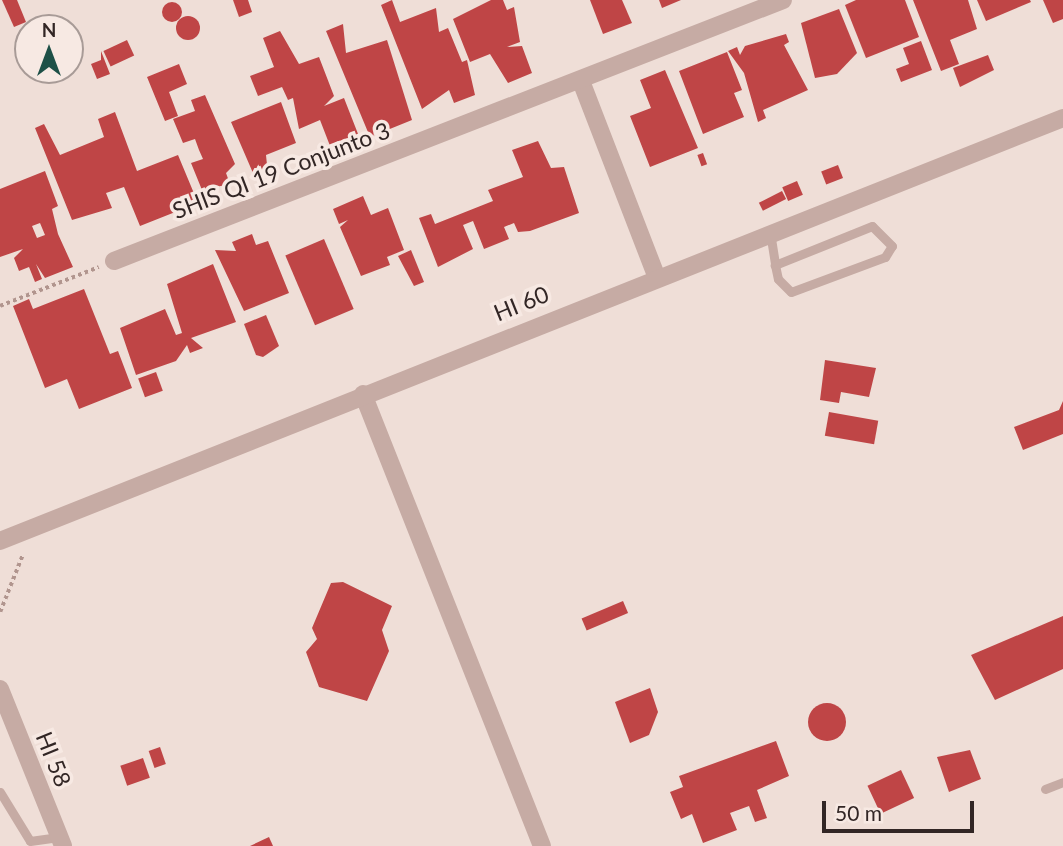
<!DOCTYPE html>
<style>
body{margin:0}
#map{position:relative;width:1063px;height:846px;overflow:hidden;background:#efded7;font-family:Lato,sans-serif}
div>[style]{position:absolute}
.building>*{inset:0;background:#bf4546;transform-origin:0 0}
.round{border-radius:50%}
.path>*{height:3.5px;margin-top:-1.75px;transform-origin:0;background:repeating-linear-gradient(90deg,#b1958e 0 3.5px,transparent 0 7px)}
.service>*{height:9px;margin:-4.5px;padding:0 4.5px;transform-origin:4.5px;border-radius:4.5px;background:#c6aba4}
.minor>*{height:18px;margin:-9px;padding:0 9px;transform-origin:9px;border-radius:9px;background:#c6aba4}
span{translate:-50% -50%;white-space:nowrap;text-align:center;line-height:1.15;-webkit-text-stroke:7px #f7e9e3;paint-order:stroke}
.street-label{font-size:23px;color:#322625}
.north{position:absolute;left:14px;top:14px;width:70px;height:70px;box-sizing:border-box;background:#f7e9e3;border:2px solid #a89b97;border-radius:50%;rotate:0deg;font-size:19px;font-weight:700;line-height:28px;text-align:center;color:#322625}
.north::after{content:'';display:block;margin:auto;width:24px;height:32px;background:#1e5047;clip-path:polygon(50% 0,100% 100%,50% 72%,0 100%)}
.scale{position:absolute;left:822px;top:801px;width:152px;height:32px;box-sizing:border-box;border:4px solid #322625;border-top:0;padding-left:9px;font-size:21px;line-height:24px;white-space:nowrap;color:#322625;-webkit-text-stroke:5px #f7e9e3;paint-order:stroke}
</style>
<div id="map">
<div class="building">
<div style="clip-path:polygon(2px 0,17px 0,26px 22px,14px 27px)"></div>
<div style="clip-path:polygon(233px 0,248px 0,252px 12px,239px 17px)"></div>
<div style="clip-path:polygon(392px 0,400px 22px,436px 8px,439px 32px,448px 28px,462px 62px,467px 60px,475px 95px,454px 103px,449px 90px,422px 109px,381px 5px)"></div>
<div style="clip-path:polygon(491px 0,503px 0,507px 10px,514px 7px,520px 42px,507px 47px,522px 46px,532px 73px,508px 83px,490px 54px,470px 62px,453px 19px)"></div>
<div style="clip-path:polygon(590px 0,622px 0,632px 23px,603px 34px)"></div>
<div style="clip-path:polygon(659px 0,681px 0,662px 8px)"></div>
<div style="clip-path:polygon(856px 0,905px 0,919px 37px,866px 58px,845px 5px)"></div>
<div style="clip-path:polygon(913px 0,968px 0,977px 29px,950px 40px,959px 64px,941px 71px)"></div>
<div style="clip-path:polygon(977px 0,1030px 0,1031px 2px,986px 21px)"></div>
<div style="clip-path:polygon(1043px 0,1063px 0,1063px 19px,1053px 23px)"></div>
<div class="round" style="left:162px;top:2px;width:20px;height:20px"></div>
<div style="clip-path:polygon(839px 9px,857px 53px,837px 74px,815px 78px,801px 23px)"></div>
<div class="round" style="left:176px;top:16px;width:24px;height:24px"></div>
<div style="clip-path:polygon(343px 24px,346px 53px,387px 40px,412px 120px,370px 137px,326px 31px)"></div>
<div style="clip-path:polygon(280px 31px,299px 64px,319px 57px,334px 96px,324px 106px,344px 98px,360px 139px,332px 151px,320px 120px,299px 129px,293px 98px,288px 100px,282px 87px,258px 96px,250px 76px,274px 67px,263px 38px)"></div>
<div style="clip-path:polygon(786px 34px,789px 42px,784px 45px,808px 90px,763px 110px,766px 118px,758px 122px,744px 73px,728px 51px,737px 47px,740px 55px,745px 46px)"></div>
<div style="left:127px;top:40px;width:17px;height:26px;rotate:65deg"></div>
<div style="clip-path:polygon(921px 41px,932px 70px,901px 82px,896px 69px,909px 64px,903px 48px)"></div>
<div style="clip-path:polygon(101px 51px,110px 74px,97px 79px,91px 64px,101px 60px)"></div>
<div style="clip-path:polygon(727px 52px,742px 90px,734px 93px,744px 117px,703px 134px,679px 71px)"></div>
<div style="clip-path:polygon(988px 55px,994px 70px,960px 87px,953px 68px)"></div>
<div style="clip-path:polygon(179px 64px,187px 84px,169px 92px,178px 116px,165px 121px,147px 77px)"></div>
<div style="clip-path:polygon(665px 70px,698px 148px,650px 167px,630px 116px,651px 108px,640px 80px)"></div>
<div style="clip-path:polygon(205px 95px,235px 164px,226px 173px,230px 184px,202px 190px,191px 163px,203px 159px,199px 150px,195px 139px,183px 143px,173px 119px,195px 111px,191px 100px)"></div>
<div style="clip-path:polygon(281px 102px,296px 143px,266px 155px,268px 175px,256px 180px,231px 122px)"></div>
<div style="clip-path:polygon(115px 112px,137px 171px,178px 155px,198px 203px,140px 226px,124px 187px,106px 193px,112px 208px,72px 220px,35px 128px,44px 124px,60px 155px,104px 137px,98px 119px)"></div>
<div style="clip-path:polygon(538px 141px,551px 168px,564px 167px,579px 213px,530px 231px,518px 232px,514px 223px,504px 227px,509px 239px,484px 249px,473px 221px,463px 225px,473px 249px,438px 267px,419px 218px,431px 214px,435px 224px,493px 201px,488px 190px,523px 177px,512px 150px)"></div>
<div style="left:703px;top:153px;width:12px;height:6px;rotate:70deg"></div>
<div style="left:838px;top:165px;width:14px;height:18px;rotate:69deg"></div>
<div style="clip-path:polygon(evenodd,45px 171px,58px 206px,52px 209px,58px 234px,73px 267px,45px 278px,36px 264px,42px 279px,35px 282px,29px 267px,19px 271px,14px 258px,23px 249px,0 257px,0 189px,45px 171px,40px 223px,45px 235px,37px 238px,32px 226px,40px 223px)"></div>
<div style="left:797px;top:181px;width:15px;height:16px;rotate:67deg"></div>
<div style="left:782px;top:191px;width:9px;height:26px;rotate:63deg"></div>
<div style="clip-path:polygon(363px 196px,371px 215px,388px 208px,404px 250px,387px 257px,390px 265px,361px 276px,340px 227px,348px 220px,339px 224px,333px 209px)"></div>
<div style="clip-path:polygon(252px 234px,256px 245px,268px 241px,289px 293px,244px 311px,215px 250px,236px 251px,232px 242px)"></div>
<div style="left:324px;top:239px;width:76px;height:42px;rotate:67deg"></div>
<div style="clip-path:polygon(411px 250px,424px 282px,414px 286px,398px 256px)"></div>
<div style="clip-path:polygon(213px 264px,236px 322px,191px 338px,203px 348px,190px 353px,187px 345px,176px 361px,136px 375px,120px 328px,165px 309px,176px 335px,182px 333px,167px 284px)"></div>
<div style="clip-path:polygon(84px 289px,110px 354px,118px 351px,132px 388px,79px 409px,67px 379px,45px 388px,13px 306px,29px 299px,33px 309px)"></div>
<div style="clip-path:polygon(266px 315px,279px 346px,263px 357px,256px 355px,244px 324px)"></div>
<div style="clip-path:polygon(825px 360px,876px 368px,869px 397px,841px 392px,839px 403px,820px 400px)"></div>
<div style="left:156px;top:372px;width:20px;height:19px;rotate:70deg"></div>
<div style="clip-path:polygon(1063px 401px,1063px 434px,1023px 450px,1014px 427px,1059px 410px)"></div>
<div style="left:829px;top:412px;width:50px;height:24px;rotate:10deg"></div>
<div style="clip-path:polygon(343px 582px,392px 606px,382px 630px,389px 651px,367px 701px,319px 687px,306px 652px,317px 639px,312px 628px,331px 583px)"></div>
<div style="left:623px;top:601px;width:13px;height:45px;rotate:67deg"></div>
<div style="clip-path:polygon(1063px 616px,1063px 669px,995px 700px,971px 655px)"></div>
<div style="clip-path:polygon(650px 688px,658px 712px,649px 735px,630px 743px,615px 702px)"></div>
<div class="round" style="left:808px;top:703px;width:38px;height:38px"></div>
<div style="clip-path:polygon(776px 741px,789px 776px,757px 790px,767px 818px,755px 822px,749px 806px,730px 813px,737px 830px,703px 843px,692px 814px,681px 819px,670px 792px,683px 787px,679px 776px)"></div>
<div style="left:160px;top:747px;width:18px;height:12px;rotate:71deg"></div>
<div style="clip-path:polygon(970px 750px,981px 779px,949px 792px,937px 757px)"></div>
<div style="left:143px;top:758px;width:21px;height:24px;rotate:71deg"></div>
<div style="left:901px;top:770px;width:31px;height:37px;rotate:65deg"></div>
<div style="clip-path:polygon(269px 837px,273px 846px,250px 846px)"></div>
</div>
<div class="path">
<div style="left:0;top:306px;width:106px;rotate:-21.5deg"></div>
<div style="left:0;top:612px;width:62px;rotate:-68.4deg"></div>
</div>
<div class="service">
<div style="left:770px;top:232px;width:33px;rotate:81deg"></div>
<div style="left:775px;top:265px;width:14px;rotate:78deg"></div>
<div style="left:778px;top:279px;width:18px;rotate:45deg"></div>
<div style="left:791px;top:292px;width:100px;rotate:-20.4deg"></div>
<div style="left:885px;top:257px;width:13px;rotate:-58deg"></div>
<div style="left:892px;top:246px;width:28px;rotate:-135deg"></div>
<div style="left:872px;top:226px;width:105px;rotate:158.1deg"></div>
<div style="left:1045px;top:789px;width:19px;rotate:-21deg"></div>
<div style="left:0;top:792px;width:57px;rotate:58.5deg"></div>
<div style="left:30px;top:841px;width:29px;rotate:-8deg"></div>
</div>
<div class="minor">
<div style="left:581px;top:81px;width:208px;rotate:68.9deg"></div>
<div style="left:114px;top:261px;width:718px;rotate:-21.31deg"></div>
<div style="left:363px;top:394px;width:486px;rotate:68.4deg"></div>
<div style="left:0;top:541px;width:1144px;rotate:-21.7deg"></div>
<div style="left:0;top:689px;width:169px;rotate:68.1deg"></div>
</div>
<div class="street-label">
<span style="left:281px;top:170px;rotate:-21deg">SHIS QI 19 Conjunto 3</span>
<span style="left:521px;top:303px;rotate:-22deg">HI 60</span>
<span style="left:54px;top:759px;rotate:68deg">HI 58</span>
</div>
<div class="north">N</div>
<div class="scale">50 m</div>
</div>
